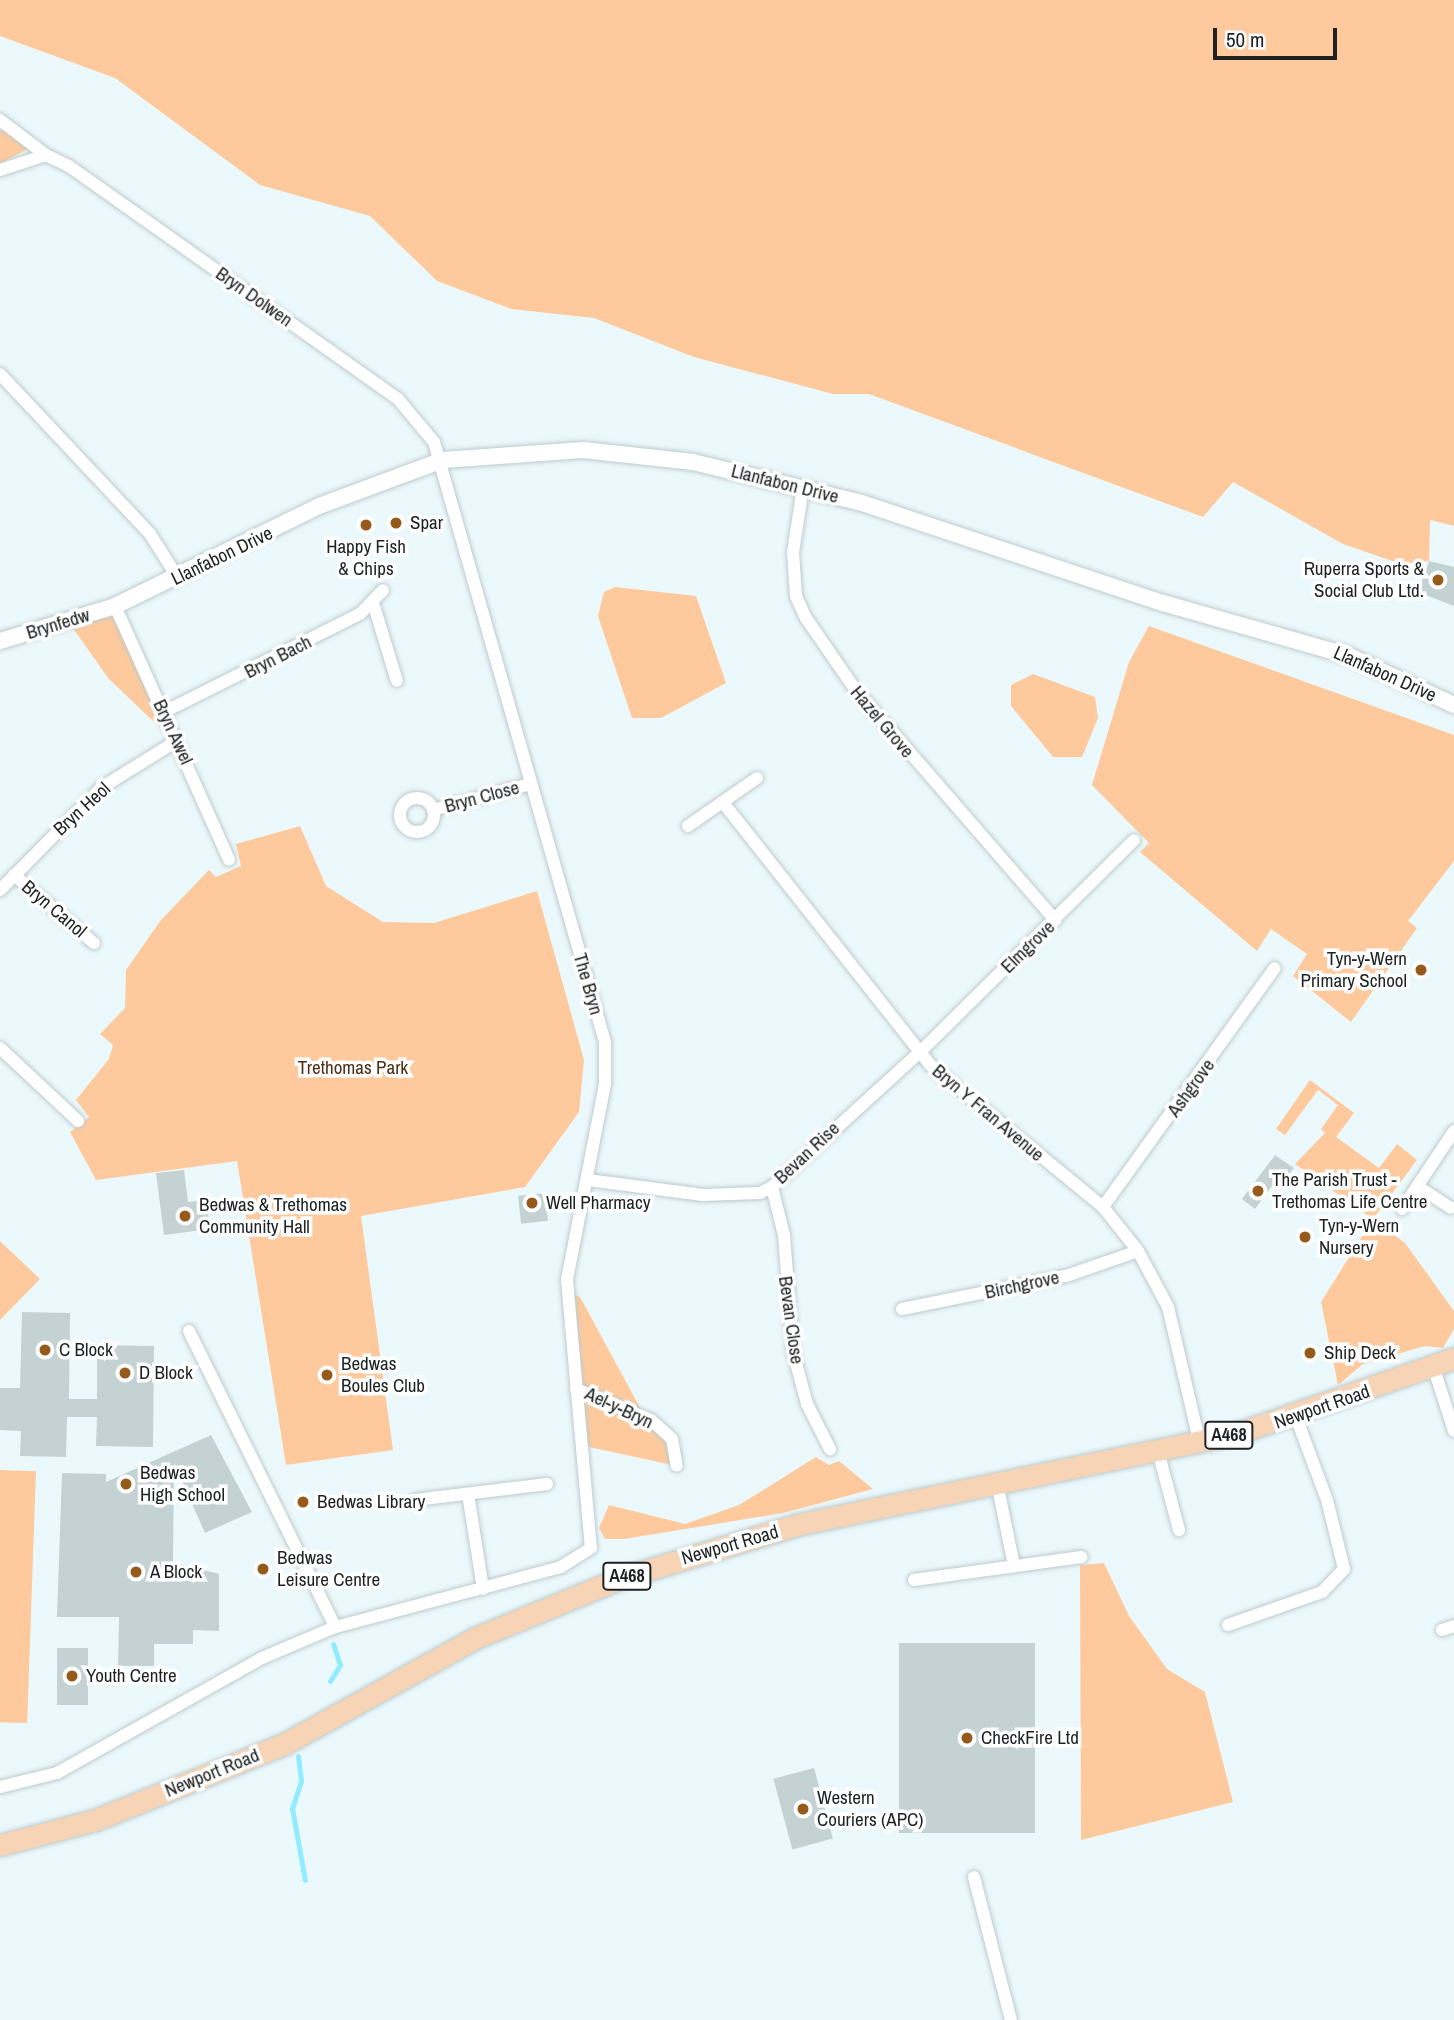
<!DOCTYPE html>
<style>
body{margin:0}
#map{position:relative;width:1454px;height:2020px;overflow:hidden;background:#ecf9fc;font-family:"Archivo Narrow",sans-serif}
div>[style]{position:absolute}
.green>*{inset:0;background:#feca9d;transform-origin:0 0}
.stream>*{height:5px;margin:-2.5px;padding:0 2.5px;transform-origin:2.5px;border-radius:2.5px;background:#90ecff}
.building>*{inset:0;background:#c5d2d4;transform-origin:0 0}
.roads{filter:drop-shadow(0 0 2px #becbcd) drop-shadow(0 0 2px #becbcd)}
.minor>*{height:12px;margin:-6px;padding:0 6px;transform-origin:6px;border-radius:6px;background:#fff}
.minor>.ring{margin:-6px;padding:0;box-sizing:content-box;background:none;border:12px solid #fff;border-radius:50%}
.tertiary>*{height:16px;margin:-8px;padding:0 8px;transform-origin:8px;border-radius:8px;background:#fff}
.primary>*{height:21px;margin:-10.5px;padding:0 10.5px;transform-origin:10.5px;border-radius:10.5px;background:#f6d4b5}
.dots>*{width:19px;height:19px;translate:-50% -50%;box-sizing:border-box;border:4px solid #fff;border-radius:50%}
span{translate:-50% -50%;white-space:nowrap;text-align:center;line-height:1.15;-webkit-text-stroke:7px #fff;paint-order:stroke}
.shield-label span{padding:2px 5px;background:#fff;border:2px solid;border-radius:5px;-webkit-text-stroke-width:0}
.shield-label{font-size:18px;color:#1e2223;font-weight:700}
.street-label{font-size:19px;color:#1e2223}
.poi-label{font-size:19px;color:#1e2223}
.left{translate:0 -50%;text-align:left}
.right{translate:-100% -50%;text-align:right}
.park-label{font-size:19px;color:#4d3015}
.scale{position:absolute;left:1213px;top:28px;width:124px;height:32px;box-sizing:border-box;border:4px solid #1e2223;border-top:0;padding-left:9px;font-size:21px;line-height:24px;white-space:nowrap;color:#1e2223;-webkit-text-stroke:5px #fff;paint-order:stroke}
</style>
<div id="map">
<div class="green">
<div style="clip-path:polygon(0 0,1454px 0,1454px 526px,1430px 520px,1429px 561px,1401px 564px,1343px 544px,1233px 482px,1203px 517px,869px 394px,833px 394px,694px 357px,594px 318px,511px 309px,437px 281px,370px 216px,260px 185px,115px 78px,0 36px)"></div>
<div style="clip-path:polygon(0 130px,13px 134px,31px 147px,0 164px)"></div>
<div style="clip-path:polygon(615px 587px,696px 596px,726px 683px,661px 718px,632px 718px,598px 616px,604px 592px)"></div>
<div style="clip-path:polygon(115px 606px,175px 742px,108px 678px,68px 621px)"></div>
<div style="clip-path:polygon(1149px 626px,1454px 735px,1454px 861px,1408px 921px,1417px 928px,1351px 1022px,1293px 976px,1307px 954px,1271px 929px,1257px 951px,1140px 852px,1149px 843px,1092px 785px,1129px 662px)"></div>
<div style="clip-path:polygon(1033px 674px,1095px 697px,1098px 718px,1082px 757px,1053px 757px,1011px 706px,1011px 685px)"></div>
<div style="clip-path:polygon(300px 826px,326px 886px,383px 922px,434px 923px,537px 891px,584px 1060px,579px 1112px,525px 1187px,361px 1216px,393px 1450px,286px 1465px,237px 1161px,96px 1180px,70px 1132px,89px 1117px,76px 1100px,109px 1059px,113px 1045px,100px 1034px,125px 1008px,126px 970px,161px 920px,209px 870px,216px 877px,241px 866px,236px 844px)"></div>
<div style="clip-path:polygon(1310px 1080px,1354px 1113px,1336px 1137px,1379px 1168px,1397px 1144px,1417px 1160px,1373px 1219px,1405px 1243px,1454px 1311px,1454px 1329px,1443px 1348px,1425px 1346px,1363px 1364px,1338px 1385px,1321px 1302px,1373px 1219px,1295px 1164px,1325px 1133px,1321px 1129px,1338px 1105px,1318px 1090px,1285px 1135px,1276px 1129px)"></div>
<div style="clip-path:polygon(0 1241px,40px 1279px,0 1320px)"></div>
<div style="clip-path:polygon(567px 1291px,580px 1297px,645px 1417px,663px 1430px,677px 1466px,580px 1445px)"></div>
<div style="clip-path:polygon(816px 1457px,829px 1465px,839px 1461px,873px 1489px,783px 1513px,624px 1539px,605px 1539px,599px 1528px,609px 1505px,685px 1524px,739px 1505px)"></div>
<div style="left:0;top:1470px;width:36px;height:252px;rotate:2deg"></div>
<div style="clip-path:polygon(1104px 1563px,1129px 1616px,1167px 1669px,1205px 1692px,1233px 1802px,1081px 1840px,1080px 1565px)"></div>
</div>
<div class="stream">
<div style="left:330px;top:1681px;width:19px;rotate:-58deg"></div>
<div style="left:340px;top:1665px;width:22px;rotate:-108deg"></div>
<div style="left:298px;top:1756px;width:25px;rotate:83deg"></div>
<div style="left:301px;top:1781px;width:28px;rotate:108deg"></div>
<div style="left:292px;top:1808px;width:73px;rotate:79.8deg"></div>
</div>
<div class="building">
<div style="clip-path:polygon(1429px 561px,1454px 567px,1454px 606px,1418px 592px)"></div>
<div style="clip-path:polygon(1275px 1155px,1294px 1168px,1286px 1178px,1281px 1174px,1255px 1209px,1242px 1199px)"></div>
<div style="clip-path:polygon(184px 1170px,188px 1202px,206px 1200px,210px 1229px,164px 1235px,156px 1173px)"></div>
<div style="left:545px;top:1193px;width:28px;height:27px;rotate:84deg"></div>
<div style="clip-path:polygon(22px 1312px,70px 1313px,69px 1399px,97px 1399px,97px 1345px,154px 1346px,153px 1447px,96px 1446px,97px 1417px,67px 1417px,66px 1457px,20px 1456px,21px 1431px,0 1430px,0 1388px,20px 1388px)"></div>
<div style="clip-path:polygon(211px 1435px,252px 1512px,205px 1533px,174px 1463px,173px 1562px,219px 1574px,219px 1631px,193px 1630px,193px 1644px,154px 1644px,154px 1666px,118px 1666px,119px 1617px,57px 1617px,62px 1473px,106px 1474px,106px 1482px)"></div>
<div style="left:899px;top:1643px;width:136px;height:190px"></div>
<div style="left:57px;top:1648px;width:31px;height:57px"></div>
<div style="left:814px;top:1768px;width:73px;height:42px;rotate:75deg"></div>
</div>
<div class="roads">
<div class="minor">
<div style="left:0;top:120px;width:58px;rotate:37.3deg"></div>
<div style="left:0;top:170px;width:48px;rotate:-18.1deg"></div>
<div style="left:46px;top:155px;width:25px;rotate:26deg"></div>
<div style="left:69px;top:166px;width:403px;rotate:35.3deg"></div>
<div style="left:398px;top:399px;width:56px;rotate:50.1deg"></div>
<div style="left:434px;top:442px;width:624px;rotate:74.09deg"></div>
<div style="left:605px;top:1042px;width:42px;rotate:90deg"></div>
<div style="left:605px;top:1084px;width:200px;rotate:101deg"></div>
<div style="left:567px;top:1280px;width:269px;rotate:84.9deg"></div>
<div style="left:591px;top:1548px;width:36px;rotate:148deg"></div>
<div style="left:561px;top:1567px;width:234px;rotate:165.1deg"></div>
<div style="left:335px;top:1627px;width:79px;rotate:157deg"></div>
<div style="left:262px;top:1658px;width:235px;rotate:150.7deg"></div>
<div style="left:57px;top:1773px;width:59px;rotate:166.2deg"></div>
<div style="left:0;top:374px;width:219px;rotate:46.8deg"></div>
<div style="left:150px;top:534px;width:52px;rotate:57.5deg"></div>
<div style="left:803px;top:487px;width:66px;rotate:98.7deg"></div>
<div style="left:793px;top:552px;width:44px;rotate:86.1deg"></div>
<div style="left:796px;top:596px;width:24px;rotate:66deg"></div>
<div style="left:806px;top:618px;width:86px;rotate:55.4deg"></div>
<div style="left:855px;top:689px;width:306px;rotate:49.1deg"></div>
<div style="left:115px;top:606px;width:278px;rotate:65.8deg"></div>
<div style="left:374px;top:606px;width:78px;rotate:73deg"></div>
<div style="left:164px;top:712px;width:219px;rotate:-26.6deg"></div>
<div style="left:360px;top:614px;width:33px;rotate:-46deg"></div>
<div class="ring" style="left:400px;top:798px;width:22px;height:22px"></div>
<div style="left:725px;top:805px;width:331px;rotate:51.7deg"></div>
<div style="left:930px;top:1065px;width:224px;rotate:39.4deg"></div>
<div style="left:1103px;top:1207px;width:56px;rotate:51.5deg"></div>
<div style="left:1138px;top:1251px;width:64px;rotate:61.8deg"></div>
<div style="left:1168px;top:1307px;width:137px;rotate:76.9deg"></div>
<div style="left:433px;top:810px;width:100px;rotate:-15deg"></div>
<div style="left:688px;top:826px;width:84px;rotate:-34.8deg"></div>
<div style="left:14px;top:875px;width:105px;rotate:40.4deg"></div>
<div style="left:0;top:890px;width:144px;rotate:-45.3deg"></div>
<div style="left:101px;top:788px;width:87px;rotate:-31.9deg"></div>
<div style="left:0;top:1048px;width:107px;rotate:43.1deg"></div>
<div style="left:588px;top:1180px;width:116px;rotate:7.4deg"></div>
<div style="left:703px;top:1195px;width:57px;rotate:-2deg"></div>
<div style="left:760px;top:1193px;width:13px;rotate:-27deg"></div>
<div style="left:772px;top:1187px;width:200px;rotate:-42.4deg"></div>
<div style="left:920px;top:1052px;width:301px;rotate:-44.7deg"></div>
<div style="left:1417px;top:1186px;width:40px;rotate:32.9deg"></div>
<div style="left:772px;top:1187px;width:49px;rotate:76deg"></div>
<div style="left:784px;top:1235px;width:117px;rotate:85.6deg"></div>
<div style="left:793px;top:1352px;width:54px;rotate:74.9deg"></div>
<div style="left:807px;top:1404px;width:51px;rotate:62.9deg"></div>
<div style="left:1103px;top:1207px;width:294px;rotate:-54.3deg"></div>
<div style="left:1402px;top:1209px;width:94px;rotate:-56.3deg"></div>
<div style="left:902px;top:1309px;width:167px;rotate:-11.4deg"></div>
<div style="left:1066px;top:1276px;width:76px;rotate:-19.1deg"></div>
<div style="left:189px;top:1331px;width:330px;rotate:63.7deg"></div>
<div style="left:1433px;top:1366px;width:68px;rotate:72.1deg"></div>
<div style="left:576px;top:1389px;width:81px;rotate:22.5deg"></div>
<div style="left:651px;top:1420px;width:28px;rotate:42deg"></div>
<div style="left:672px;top:1439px;width:27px;rotate:80deg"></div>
<div style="left:1158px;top:1451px;width:82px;rotate:75.1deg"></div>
<div style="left:998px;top:1488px;width:79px;rotate:78.3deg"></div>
<div style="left:468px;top:1494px;width:96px;rotate:81deg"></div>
<div style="left:415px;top:1500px;width:133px;rotate:-6.9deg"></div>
<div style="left:914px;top:1580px;width:169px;rotate:-7.8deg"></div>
<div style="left:1228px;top:1625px;width:100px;rotate:-19.3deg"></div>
<div style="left:1322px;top:1592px;width:32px;rotate:-46deg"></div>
<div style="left:1344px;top:1569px;width:71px;rotate:-103.8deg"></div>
<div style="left:1327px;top:1500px;width:89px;rotate:-110.5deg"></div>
<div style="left:1442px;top:1630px;width:13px;rotate:-18deg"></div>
<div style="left:974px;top:1877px;width:148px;rotate:75.5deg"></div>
</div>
<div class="tertiary">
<div style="left:0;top:641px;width:120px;rotate:-16.9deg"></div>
<div style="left:115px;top:606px;width:227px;rotate:-26.1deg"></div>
<div style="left:319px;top:506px;width:132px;rotate:-20.4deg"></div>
<div style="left:443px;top:460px;width:140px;rotate:-4.1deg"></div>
<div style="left:583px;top:450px;width:111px;rotate:6.2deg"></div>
<div style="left:693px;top:462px;width:174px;rotate:13.6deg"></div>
<div style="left:862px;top:503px;width:317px;rotate:18.4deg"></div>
<div style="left:1163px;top:603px;width:193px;rotate:15.9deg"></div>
<div style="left:1349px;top:656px;width:116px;rotate:25deg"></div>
</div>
<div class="primary">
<div style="left:0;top:1845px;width:98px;rotate:-14.7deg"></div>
<div style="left:95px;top:1820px;width:204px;rotate:-21.9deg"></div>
<div style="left:284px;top:1744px;width:218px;rotate:-29deg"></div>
<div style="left:475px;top:1638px;width:158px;rotate:-22.3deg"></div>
<div style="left:621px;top:1578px;width:187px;rotate:-16.8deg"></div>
<div style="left:800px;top:1524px;width:447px;rotate:-11.7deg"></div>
<div style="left:1238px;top:1433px;width:229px;rotate:-19.1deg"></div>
</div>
</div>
<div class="dots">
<div style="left:396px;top:523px;background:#965a1b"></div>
<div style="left:366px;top:525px;background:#965a1b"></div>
<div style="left:1438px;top:580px;background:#965a1b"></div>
<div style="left:1421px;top:970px;background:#965a1b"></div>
<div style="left:1258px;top:1191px;background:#965a1b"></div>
<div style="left:532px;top:1203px;background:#965a1b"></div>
<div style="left:185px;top:1216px;background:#965a1b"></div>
<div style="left:1305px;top:1237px;background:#965a1b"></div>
<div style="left:45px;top:1350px;background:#965a1b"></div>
<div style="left:1310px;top:1353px;background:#965a1b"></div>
<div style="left:125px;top:1373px;background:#965a1b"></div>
<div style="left:327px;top:1375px;background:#965a1b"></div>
<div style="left:126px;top:1484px;background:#965a1b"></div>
<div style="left:303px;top:1502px;background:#965a1b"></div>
<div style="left:263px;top:1569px;background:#965a1b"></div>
<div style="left:136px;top:1572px;background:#965a1b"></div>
<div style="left:72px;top:1676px;background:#965a1b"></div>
<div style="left:967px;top:1738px;background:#965a1b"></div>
<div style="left:803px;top:1809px;background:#965a1b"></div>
</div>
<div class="shield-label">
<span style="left:1229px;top:1435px">A468</span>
<span style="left:627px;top:1576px">A468</span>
</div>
<div class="street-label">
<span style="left:254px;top:297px;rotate:35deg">Bryn Dolwen</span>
<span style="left:785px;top:484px;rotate:14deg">Llanfabon Drive</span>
<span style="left:222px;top:556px;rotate:-26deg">Llanfabon Drive</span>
<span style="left:58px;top:624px;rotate:-17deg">Brynfedw</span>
<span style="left:278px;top:657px;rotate:-27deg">Bryn Bach</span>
<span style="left:1385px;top:674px;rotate:24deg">Llanfabon Drive</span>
<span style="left:882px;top:722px;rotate:50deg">Hazel Grove</span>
<span style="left:173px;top:732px;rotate:65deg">Bryn Awel</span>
<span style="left:482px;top:797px;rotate:-15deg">Bryn Close</span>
<span style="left:82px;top:809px;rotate:-42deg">Bryn Heol</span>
<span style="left:54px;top:909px;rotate:40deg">Bryn Canol</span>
<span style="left:1028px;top:947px;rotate:-44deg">Elmgrove</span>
<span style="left:588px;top:984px;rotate:74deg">The Bryn</span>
<span style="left:1191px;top:1088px;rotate:-54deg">Ashgrove</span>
<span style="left:988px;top:1113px;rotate:40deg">Bryn Y Fran Avenue</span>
<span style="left:807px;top:1153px;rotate:-43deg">Bevan Rise</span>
<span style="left:1022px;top:1285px;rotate:-12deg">Birchgrove</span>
<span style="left:791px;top:1320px;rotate:82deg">Bevan Close</span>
<span style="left:1322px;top:1407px;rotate:-19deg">Newport Road</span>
<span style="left:619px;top:1408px;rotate:25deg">Ael-y-Bryn</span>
<span style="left:730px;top:1545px;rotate:-16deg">Newport Road</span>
<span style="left:212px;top:1773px;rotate:-22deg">Newport Road</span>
</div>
<div class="poi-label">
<span class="left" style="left:410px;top:523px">Spar</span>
<span style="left:366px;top:558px">Happy Fish<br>&amp; Chips</span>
<span class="right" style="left:1424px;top:580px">Ruperra Sports &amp;<br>Social Club Ltd.</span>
<span class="right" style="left:1407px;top:970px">Tyn-y-Wern<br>Primary School</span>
<span class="left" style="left:1272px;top:1191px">The Parish Trust -<br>Trethomas Life Centre</span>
<span class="left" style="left:546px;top:1203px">Well Pharmacy</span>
<span class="left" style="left:199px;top:1216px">Bedwas &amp; Trethomas<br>Community Hall</span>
<span class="left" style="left:1319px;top:1237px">Tyn-y-Wern<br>Nursery</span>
<span class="left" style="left:59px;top:1350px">C Block</span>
<span class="left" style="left:1324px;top:1353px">Ship Deck</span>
<span class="left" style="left:341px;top:1375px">Bedwas<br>Boules Club</span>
<span class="left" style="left:139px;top:1373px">D Block</span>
<span class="left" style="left:140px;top:1484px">Bedwas<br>High School</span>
<span class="left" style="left:317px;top:1502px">Bedwas Library</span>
<span class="left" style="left:277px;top:1569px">Bedwas<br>Leisure Centre</span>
<span class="left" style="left:150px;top:1572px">A Block</span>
<span class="left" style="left:86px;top:1676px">Youth Centre</span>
<span class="left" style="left:981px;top:1738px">CheckFire Ltd</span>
<span class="left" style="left:817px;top:1809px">Western<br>Couriers (APC)</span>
</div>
<div class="park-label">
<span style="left:353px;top:1068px">Trethomas Park</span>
</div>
<div class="scale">50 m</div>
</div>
